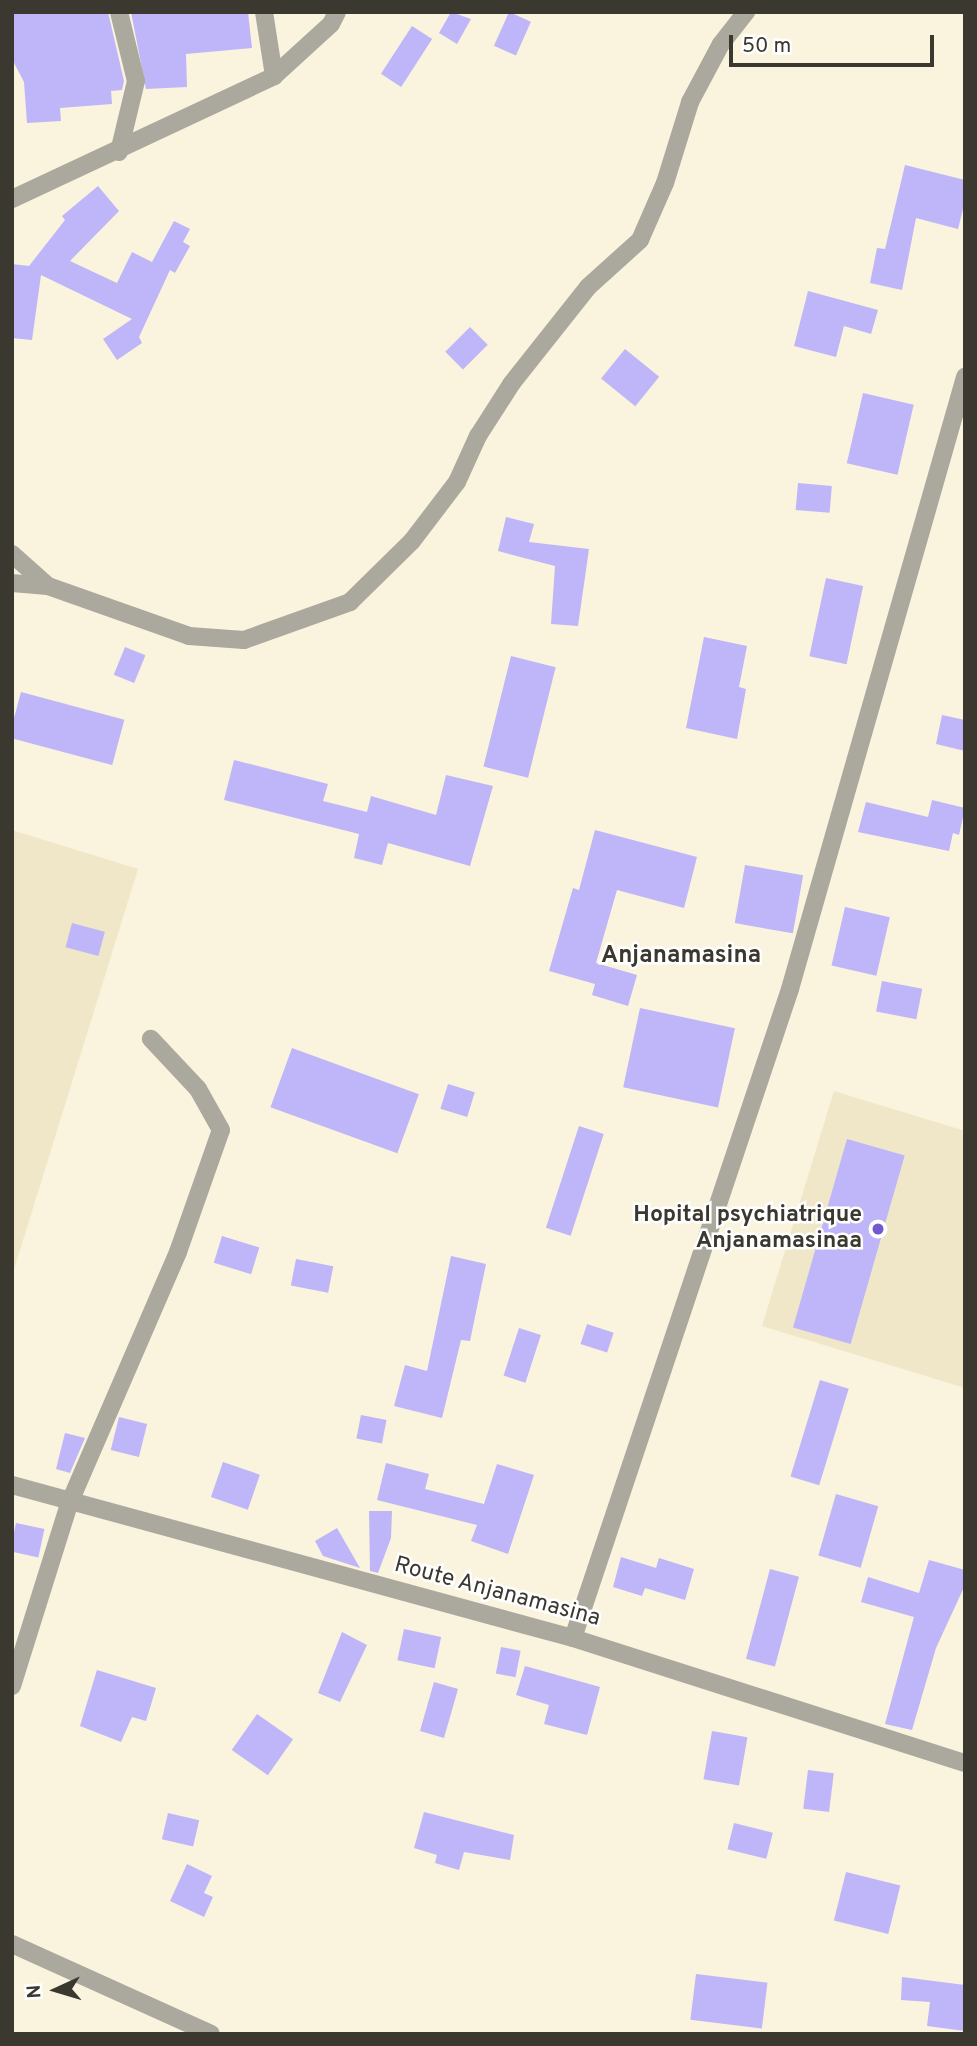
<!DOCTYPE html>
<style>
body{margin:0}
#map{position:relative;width:977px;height:2046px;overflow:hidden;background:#faf3dd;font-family:Overpass,sans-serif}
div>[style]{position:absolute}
.built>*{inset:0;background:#f0e7c9}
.building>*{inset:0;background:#beb6f8;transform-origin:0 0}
.minor>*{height:18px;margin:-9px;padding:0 9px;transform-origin:9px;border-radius:9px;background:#aba89e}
.dots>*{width:19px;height:19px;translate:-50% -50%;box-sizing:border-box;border:4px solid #fff;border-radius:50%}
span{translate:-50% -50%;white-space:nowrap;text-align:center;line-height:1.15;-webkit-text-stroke:5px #fff;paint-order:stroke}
.poi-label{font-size:23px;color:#3b3830;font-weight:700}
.right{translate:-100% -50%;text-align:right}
.street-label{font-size:23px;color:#3b3830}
.neighbourhood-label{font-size:24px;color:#3b3830;font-weight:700}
.frame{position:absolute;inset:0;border:14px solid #3b3830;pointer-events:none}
.north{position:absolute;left:21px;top:1955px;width:70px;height:70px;-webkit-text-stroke:5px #fff;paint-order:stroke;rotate:266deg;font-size:19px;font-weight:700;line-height:28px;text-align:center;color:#3b3830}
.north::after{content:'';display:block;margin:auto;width:24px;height:32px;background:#3b3830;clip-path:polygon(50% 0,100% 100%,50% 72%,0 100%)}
.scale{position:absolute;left:729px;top:35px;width:205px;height:32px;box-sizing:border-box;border:4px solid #3b3830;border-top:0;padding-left:9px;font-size:21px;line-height:24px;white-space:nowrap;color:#3b3830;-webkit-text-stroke:5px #fff;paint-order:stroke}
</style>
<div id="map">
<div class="built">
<div style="clip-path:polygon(12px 830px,138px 869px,12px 1276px)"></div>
<div style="clip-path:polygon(834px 1091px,965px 1131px,965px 1388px,762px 1326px)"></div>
</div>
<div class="building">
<div style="clip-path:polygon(12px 12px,108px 12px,124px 81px,122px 90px,111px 91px,112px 104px,60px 108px,61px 121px,27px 123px,24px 82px,12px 59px)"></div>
<div style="clip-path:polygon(131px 12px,248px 12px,252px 48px,186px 54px,187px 87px,146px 89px)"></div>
<div style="clip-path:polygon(451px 12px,471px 19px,457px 44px,439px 33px)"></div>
<div style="left:509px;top:12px;width:24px;height:37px;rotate:24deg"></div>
<div style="left:412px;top:26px;width:24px;height:57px;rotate:33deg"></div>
<div style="clip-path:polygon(905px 165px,965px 180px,965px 201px,958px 229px,916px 218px,902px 290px,870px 283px,877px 248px,885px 249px)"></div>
<div style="clip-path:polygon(98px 186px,119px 211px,70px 261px,117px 283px,132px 252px,152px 262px,174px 221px,190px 229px,183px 242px,190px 246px,175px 273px,170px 270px,139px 337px,142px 343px,117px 360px,103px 339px,132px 319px,41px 275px,32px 340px,12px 338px,12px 264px,29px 266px,65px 220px,62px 216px)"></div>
<div style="clip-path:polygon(808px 291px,878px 310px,871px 334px,844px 326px,836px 357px,794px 346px)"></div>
<div style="left:470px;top:327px;width:25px;height:35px;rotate:45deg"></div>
<div style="left:625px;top:349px;width:44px;height:38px;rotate:39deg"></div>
<div style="left:863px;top:393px;width:52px;height:72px;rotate:13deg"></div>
<div style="left:798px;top:483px;width:34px;height:27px;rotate:5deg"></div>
<div style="clip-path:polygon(506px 517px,534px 524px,529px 542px,589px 549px,578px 626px,551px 624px,555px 566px,498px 551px)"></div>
<div style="left:826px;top:578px;width:38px;height:80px;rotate:12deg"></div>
<div style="clip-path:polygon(704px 637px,747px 646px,739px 687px,746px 689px,737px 739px,686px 728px)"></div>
<div style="left:125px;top:647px;width:22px;height:30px;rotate:22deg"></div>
<div style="left:511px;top:656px;width:46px;height:114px;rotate:14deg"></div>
<div style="left:21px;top:692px;width:107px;height:47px;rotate:15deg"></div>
<div style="clip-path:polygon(942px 715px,965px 720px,965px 751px,936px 744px)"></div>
<div style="clip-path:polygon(234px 760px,328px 784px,323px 801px,367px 812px,371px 796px,436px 815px,446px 775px,493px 786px,470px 866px,388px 843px,382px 865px,354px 858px,359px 834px,224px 800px)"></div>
<div style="clip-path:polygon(932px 800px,965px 808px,959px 835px,953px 833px,949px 851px,858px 832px,866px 802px,928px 817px)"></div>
<div style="clip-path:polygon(595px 830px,697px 857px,684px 908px,617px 890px,596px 963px,637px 975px,628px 1006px,592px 995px,595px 984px,549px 971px,573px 888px,579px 890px)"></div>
<div style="left:745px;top:865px;width:59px;height:59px;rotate:10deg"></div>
<div style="left:845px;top:907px;width:46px;height:60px;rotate:13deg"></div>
<div style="left:72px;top:923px;width:34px;height:25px;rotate:15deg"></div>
<div style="left:882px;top:981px;width:41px;height:31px;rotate:11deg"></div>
<div style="left:640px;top:1008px;width:97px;height:81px;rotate:12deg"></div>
<div style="left:292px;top:1048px;width:135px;height:63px;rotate:20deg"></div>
<div style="left:448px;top:1084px;width:28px;height:26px;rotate:17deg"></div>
<div style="left:579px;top:1126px;width:26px;height:107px;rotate:18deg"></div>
<div style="left:847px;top:1139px;width:60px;height:196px;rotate:16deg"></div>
<div style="left:222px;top:1236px;width:39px;height:28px;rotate:17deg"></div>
<div style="clip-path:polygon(451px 1256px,486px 1264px,470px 1341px,461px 1340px,442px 1418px,394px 1406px,405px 1365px,427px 1371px)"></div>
<div style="left:296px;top:1259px;width:38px;height:27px;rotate:11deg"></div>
<div style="left:587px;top:1324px;width:28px;height:21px;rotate:18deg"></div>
<div style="left:519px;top:1328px;width:23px;height:50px;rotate:18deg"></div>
<div style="left:820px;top:1380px;width:30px;height:101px;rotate:17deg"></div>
<div style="left:361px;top:1415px;width:26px;height:24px;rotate:11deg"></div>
<div style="left:119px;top:1417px;width:29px;height:34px;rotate:14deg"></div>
<div style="clip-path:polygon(65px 1433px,85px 1438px,70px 1473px,56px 1469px)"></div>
<div style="left:223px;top:1462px;width:39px;height:37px;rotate:19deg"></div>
<div style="clip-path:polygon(386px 1463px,429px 1474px,425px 1489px,484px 1504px,497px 1464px,534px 1475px,508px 1554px,471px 1541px,477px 1525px,377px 1500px)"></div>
<div style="left:836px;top:1494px;width:44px;height:64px;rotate:16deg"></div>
<div style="clip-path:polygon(369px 1511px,392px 1511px,391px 1538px,378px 1573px,370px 1571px)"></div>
<div style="left:16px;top:1523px;width:29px;height:29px;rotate:12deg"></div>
<div style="clip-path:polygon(337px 1528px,360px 1568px,323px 1556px,315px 1541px)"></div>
<div style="clip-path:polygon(621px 1557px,656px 1568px,659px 1558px,694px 1569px,685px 1600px,645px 1588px,642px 1596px,613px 1587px)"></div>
<div style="clip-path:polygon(929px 1560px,965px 1570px,965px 1585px,936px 1648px,912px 1730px,885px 1724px,914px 1617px,861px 1602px,868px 1577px,919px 1593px)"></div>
<div style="left:770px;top:1569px;width:30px;height:93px;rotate:15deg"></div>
<div style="left:404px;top:1629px;width:38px;height:32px;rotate:12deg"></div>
<div style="clip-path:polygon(342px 1632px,367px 1645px,340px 1702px,318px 1693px)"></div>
<div style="left:501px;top:1647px;width:20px;height:27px;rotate:11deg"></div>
<div style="clip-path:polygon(525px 1666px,600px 1687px,587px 1735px,544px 1724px,549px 1705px,516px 1695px)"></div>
<div style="clip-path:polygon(97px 1670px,156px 1688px,146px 1721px,132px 1717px,121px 1742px,80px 1726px)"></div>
<div style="left:434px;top:1682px;width:25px;height:51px;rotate:16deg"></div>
<div style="left:257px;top:1714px;width:44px;height:44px;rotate:35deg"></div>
<div style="left:712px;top:1731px;width:36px;height:49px;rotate:10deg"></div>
<div style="left:808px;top:1770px;width:26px;height:39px;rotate:7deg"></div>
<div style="clip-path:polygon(424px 1812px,514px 1835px,510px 1860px,464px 1852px,459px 1870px,435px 1863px,437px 1855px,414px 1848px)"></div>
<div style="left:168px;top:1813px;width:32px;height:27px;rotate:13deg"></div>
<div style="left:734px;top:1823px;width:40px;height:27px;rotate:14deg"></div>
<div style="clip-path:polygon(187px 1864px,212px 1876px,204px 1893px,213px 1897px,204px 1917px,170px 1901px)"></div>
<div style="left:846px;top:1872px;width:56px;height:50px;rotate:14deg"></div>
<div style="left:696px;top:1974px;width:72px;height:46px;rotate:7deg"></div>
<div style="clip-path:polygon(902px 1977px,965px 1985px,965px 2031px,927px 2026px,930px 2002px,901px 2000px)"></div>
</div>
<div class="minor">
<div style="left:119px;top:12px;width:71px;rotate:76.2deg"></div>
<div style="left:136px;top:81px;width:73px;rotate:103.5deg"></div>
<div style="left:264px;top:12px;width:65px;rotate:81.1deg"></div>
<div style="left:12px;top:199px;width:289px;rotate:-25.1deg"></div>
<div style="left:274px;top:76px;width:77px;rotate:-42.4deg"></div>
<div style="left:331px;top:24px;width:13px;rotate:-63deg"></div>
<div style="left:12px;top:554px;width:48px;rotate:41.6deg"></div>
<div style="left:48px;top:586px;width:150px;rotate:19.5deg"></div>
<div style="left:189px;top:636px;width:55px;rotate:4.2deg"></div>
<div style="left:244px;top:640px;width:113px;rotate:-19.7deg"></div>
<div style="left:350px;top:602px;width:87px;rotate:-44.5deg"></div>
<div style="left:412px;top:541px;width:74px;rotate:-52.7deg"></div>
<div style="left:457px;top:482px;width:51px;rotate:-65.5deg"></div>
<div style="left:478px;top:436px;width:63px;rotate:-57.3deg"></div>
<div style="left:512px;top:383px;width:122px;rotate:-51.6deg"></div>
<div style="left:588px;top:287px;width:70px;rotate:-42.1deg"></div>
<div style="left:640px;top:240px;width:62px;rotate:-66.3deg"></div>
<div style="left:665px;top:183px;width:85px;rotate:-72.8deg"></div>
<div style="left:690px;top:102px;width:66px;rotate:-61.9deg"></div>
<div style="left:721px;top:44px;width:41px;rotate:-52deg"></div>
<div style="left:12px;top:583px;width:36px;rotate:5deg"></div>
<div style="left:12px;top:1485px;width:581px;rotate:15.26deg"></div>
<div style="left:573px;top:1638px;width:411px;rotate:17.7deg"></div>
<div style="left:573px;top:1638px;width:684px;rotate:-71.51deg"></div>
<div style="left:790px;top:989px;width:637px;rotate:-74.04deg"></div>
<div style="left:12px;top:1686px;width:191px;rotate:-72.6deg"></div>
<div style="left:69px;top:1504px;width:275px;rotate:-66.6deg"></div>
<div style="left:178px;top:1252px;width:129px;rotate:-70.6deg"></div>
<div style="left:221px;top:1130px;width:47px;rotate:-119.3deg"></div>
<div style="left:198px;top:1089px;width:69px;rotate:-133.2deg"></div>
<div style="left:12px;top:1944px;width:218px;rotate:24.3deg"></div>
</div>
<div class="dots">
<div style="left:878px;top:1229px;background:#7458d2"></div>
</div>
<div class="poi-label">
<span class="right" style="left:862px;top:1229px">Hopital psychiatrique<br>Anjanamasinaa</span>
</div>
<div class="street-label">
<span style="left:497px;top:1593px;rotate:15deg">Route Anjanamasina</span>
</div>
<div class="neighbourhood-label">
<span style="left:681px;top:957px">Anjanamasina</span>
</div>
<div class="frame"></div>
<div class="north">N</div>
<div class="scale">50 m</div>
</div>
